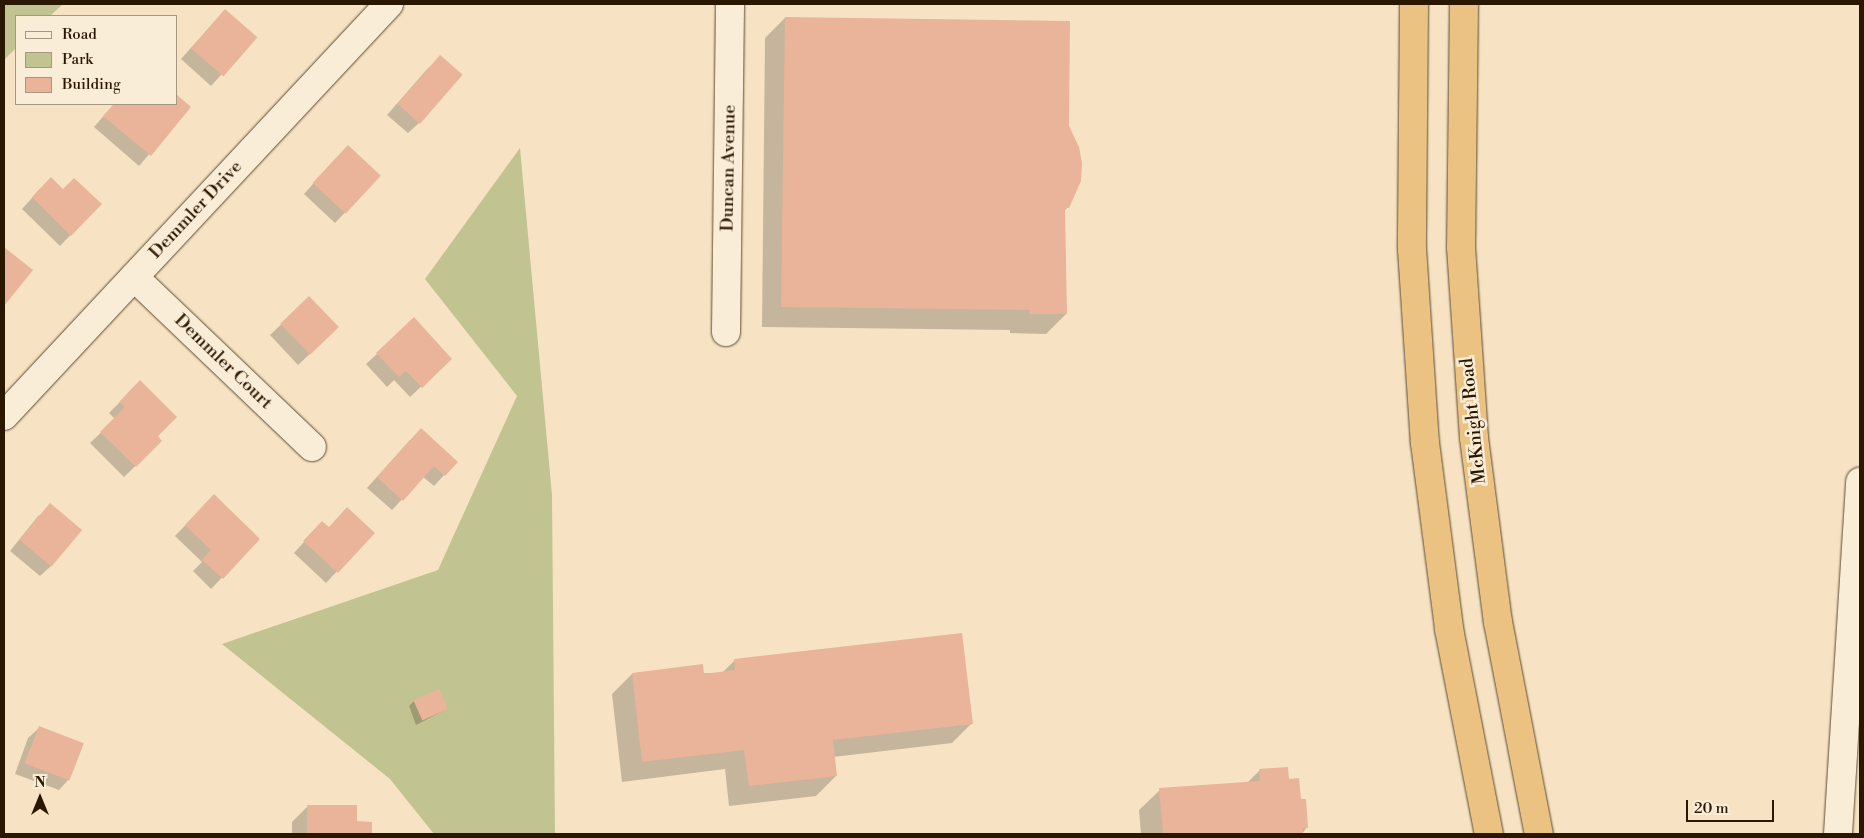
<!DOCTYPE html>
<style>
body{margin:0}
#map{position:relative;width:1864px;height:838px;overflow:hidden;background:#f7e3c3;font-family:"Libre Bodoni",serif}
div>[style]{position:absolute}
.green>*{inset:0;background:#c1c391}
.shadow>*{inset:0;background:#0003}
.building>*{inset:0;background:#e9b49a;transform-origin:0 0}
.roads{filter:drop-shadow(0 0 1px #5c4a31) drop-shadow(0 0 1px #5c4a31)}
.street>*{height:28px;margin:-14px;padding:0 14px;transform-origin:14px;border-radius:14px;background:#faedd8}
.highway>*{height:28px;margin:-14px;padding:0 14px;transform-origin:14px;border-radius:14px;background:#ecc282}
span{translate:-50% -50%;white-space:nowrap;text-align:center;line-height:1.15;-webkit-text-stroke:5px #faedd8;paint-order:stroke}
.street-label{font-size:18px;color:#291700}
.frame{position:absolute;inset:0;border:5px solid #291700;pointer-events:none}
.legend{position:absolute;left:15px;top:15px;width:162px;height:90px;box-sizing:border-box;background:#faedd8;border:1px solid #a69782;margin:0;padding:6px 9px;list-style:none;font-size:15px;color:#291700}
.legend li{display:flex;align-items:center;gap:10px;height:25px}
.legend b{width:25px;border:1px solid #a69782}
.north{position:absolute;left:15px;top:773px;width:50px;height:50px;-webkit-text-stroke:4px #faedd8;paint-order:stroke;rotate:0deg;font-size:14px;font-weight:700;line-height:20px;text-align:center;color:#291700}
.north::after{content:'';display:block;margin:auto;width:18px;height:22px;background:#291700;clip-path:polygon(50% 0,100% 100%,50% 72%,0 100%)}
.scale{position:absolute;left:1686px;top:800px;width:88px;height:22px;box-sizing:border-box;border:2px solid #291700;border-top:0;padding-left:6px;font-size:15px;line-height:18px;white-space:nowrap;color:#291700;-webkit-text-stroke:4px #faedd8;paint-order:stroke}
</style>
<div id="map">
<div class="green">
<div style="clip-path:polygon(4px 4px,63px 4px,50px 16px,16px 16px,16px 48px,4px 60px)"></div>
<div style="clip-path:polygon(520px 148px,552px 495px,555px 834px,434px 834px,390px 779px,222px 644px,438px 570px,517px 396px,425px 279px)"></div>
</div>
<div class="shadow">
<div style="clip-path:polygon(785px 18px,1068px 207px,1064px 211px,1066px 314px,1046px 334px,1010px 333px,1010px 330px,762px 327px,765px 38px)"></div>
<div style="clip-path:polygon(215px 21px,221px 75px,211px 86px,181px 59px)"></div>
<div style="clip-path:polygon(429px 67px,419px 123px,408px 133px,387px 115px)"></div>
<div style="clip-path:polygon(114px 104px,176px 104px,190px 107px,139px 166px,94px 127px)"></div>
<div style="clip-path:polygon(337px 157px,379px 176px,335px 223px,304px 194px)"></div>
<div style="clip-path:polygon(40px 189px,63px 191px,100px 204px,60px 246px,22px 209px)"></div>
<div style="clip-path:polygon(4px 249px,31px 271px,4px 304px)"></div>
<div style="clip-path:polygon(309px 298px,327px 338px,298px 365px,270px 335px)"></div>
<div style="clip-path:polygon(377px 354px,440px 369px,410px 397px,394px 380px,387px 387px,366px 364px)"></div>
<div style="clip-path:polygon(140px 382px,156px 436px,161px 441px,124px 477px,90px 443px,115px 419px,109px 413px)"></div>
<div style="clip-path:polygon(410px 440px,456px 462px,434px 486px,423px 477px,392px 510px,367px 488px)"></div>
<div style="clip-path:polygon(203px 507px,259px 539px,211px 589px,193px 571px,202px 562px,175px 536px)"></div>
<div style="clip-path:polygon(39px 515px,51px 566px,40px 576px,10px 551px)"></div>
<div style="clip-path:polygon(328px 529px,373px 533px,326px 583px,294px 553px,312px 533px)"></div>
<div style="clip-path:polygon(735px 660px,972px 723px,952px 743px,833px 757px,836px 776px,816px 796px,729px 806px,725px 769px,622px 782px,612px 694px,632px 674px,722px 673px)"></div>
<div style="clip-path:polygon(414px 701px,447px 709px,416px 725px,409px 706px)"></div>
<div style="clip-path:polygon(39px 728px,69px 779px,59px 790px,15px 774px,28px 738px)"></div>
<div style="clip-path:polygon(1259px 771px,1288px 780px,1300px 800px,1307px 827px,1302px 834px,1141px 834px,1139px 810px,1160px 790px,1247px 783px)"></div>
<div style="clip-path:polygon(308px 806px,356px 823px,370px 823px,370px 834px,292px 834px,292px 822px)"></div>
</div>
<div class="building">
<div style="left:225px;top:9px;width:43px;height:52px;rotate:41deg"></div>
<div style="clip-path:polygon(785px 17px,1070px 21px,1069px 126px,1079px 147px,1082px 163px,1081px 181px,1069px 208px,1065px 208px,1067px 314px,1030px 314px,1030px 310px,781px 307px)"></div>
<div style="left:440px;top:55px;width:30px;height:65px;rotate:41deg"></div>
<div style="clip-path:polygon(176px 94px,191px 107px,151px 156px,103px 116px,114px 104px,176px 104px)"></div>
<div style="left:348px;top:145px;width:45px;height:52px;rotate:43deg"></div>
<div style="clip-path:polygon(51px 177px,63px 189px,74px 178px,102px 204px,71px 236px,32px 197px)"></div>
<div style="clip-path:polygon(4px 247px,33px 270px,4px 306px)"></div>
<div style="left:309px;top:296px;width:43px;height:40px;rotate:46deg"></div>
<div style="clip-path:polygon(414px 317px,452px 359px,422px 388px,406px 371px,399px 377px,376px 353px)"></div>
<div style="clip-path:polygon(140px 380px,177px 417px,158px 436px,162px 441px,136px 467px,100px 432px,125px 407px,119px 402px)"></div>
<div style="clip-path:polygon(421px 428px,458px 462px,445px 476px,434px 466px,403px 501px,377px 477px)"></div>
<div style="clip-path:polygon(214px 494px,260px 539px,223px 579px,202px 560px,211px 550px,185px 525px)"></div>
<div style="left:50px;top:503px;width:42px;height:48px;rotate:40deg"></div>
<div style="clip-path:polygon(347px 507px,375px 533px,338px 573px,303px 541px,322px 521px,329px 527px)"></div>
<div style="clip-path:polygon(962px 633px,973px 724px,833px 740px,837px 776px,749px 786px,744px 750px,642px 762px,632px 673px,703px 664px,704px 674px,735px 670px,734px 659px)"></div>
<div style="left:439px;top:689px;width:22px;height:28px;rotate:66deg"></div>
<div style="left:39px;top:726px;width:48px;height:40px;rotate:21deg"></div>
<div style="clip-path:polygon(1288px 767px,1289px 779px,1299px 778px,1301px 799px,1306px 799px,1308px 828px,1303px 828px,1303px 834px,1163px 834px,1159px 788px,1260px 781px,1259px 769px)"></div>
<div style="clip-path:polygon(307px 805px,357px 805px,357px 821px,372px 822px,372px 834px,307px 834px)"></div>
</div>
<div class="roads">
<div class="street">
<div style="left:134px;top:277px;width:246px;rotate:43.7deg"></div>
<div style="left:726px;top:332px;width:328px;rotate:-89.3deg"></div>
<div style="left:4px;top:416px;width:564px;rotate:-46.94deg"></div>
<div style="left:1838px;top:834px;width:353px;rotate:-86.4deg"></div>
</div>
<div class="highway">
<div style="left:1414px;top:4px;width:245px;rotate:90.5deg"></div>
<div style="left:1412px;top:249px;width:194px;rotate:86.2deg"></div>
<div style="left:1425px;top:443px;width:188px;rotate:82.6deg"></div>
<div style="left:1449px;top:629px;width:209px;rotate:79deg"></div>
<div style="left:1464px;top:4px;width:243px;rotate:90.7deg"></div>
<div style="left:1461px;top:247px;width:191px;rotate:86.1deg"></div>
<div style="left:1474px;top:438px;width:186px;rotate:82.6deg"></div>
<div style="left:1498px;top:622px;width:216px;rotate:79.1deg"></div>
</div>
</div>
<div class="street-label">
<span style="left:729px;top:168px;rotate:-89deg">Duncan Avenue</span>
<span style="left:196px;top:210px;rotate:-47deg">Demmler Drive</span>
<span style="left:223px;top:362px;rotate:44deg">Demmler Court</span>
<span style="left:1474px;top:421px;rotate:-96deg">McKnight Road</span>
</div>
<div class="frame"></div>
<ul class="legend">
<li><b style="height:6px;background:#faedd8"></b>Road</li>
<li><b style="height:14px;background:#c1c391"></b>Park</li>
<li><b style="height:14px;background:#e9b49a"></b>Building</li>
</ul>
<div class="north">N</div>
<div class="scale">20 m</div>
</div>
